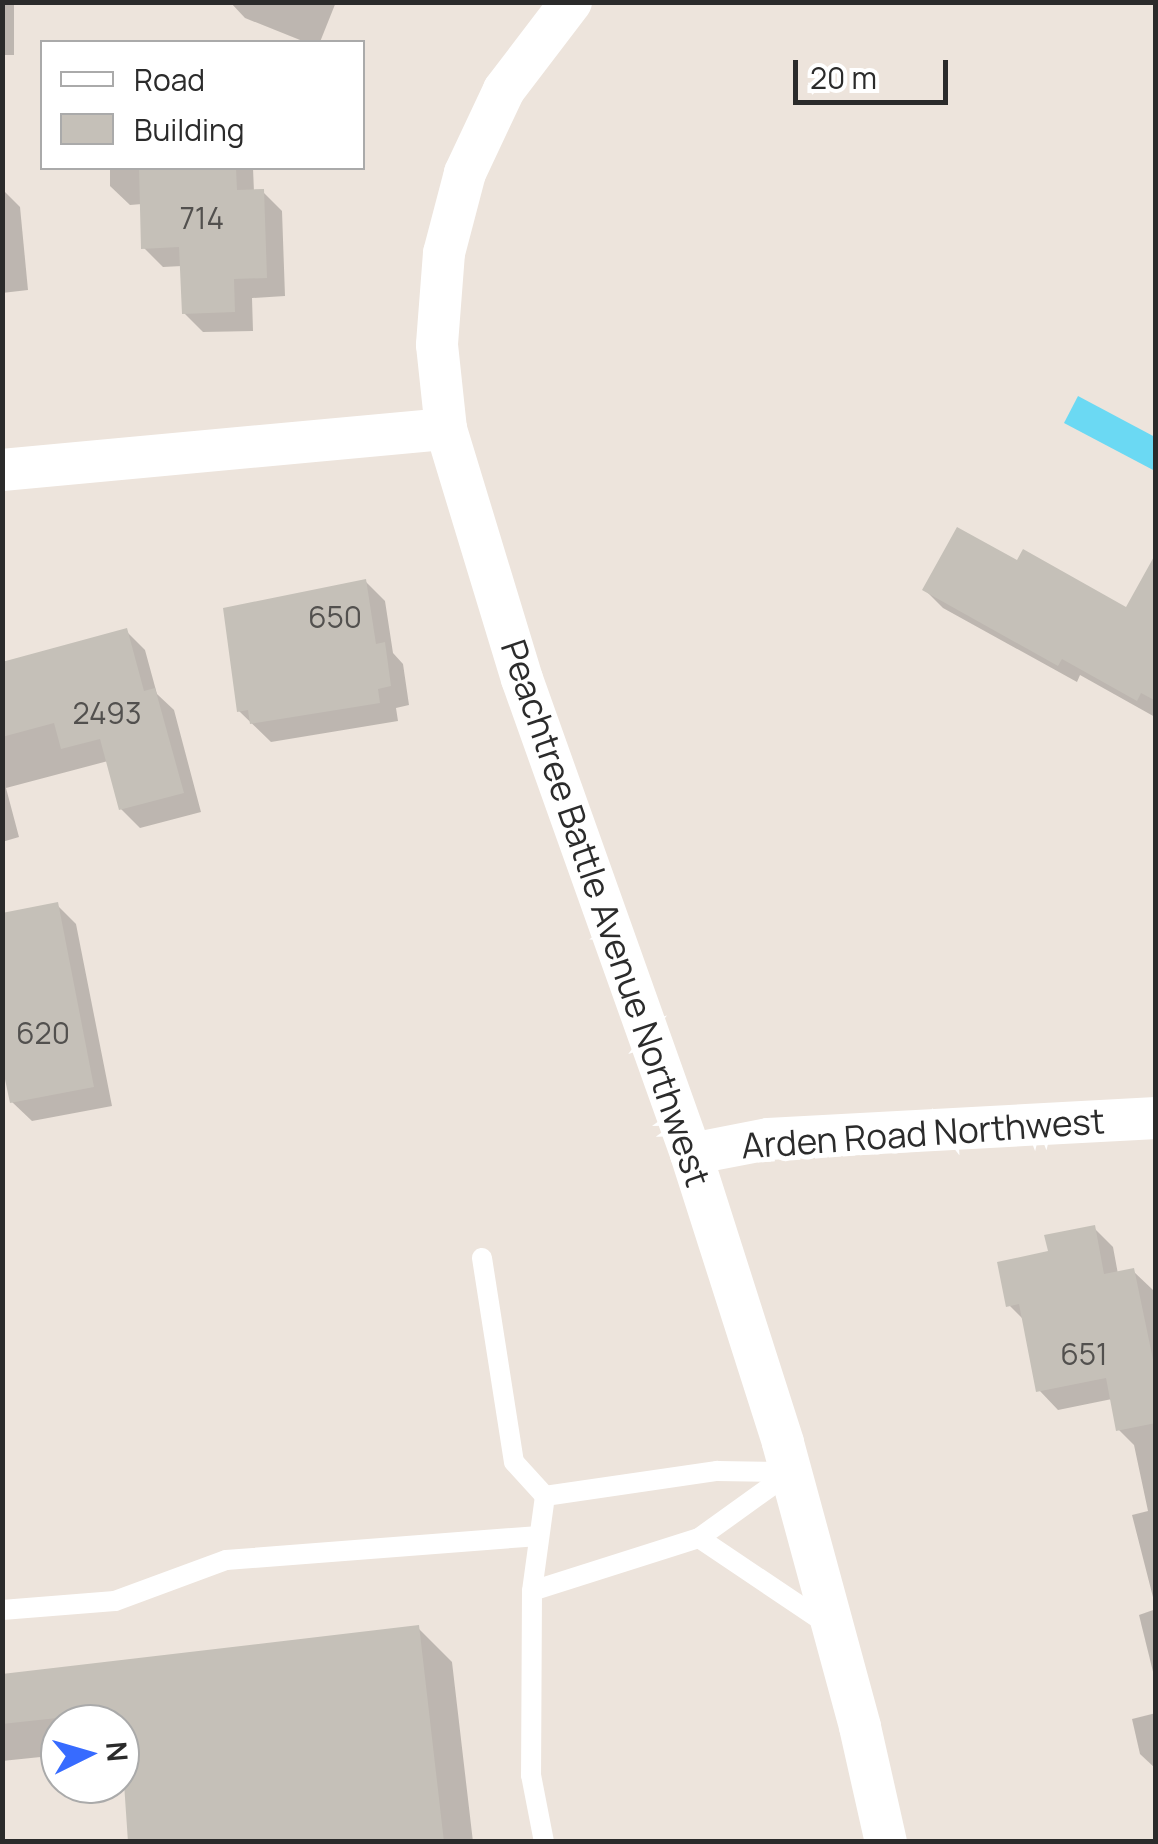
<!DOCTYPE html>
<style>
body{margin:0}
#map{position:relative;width:1158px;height:1844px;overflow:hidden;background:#ede4dc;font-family:Manrope,sans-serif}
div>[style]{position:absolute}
.water>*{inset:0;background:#6bd9f3}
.shadow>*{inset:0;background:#0003;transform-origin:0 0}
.building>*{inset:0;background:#c5c0b8}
.lane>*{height:20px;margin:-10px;padding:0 10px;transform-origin:10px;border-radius:10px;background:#fff}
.street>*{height:42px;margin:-21px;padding:0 21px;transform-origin:21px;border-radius:21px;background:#fff}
span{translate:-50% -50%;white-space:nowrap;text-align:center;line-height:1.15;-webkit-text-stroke:10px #fff;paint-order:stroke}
.number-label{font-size:30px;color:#52504e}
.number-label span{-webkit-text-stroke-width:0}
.street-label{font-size:35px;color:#2b2b2b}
.frame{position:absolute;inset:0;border:5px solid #2b2b2b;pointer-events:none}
.legend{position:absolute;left:40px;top:40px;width:325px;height:130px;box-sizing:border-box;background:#fff;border:2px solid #aaa;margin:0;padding:12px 18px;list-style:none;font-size:30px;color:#2b2b2b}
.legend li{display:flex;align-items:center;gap:20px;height:50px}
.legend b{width:50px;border:2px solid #aaa}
.north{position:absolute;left:40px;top:1704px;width:100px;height:100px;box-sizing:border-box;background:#fff;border:2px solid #aaa;border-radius:50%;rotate:85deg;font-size:28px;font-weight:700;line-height:40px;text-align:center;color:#2b2b2b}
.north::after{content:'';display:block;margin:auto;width:35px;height:45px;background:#376bff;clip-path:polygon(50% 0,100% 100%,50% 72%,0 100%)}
.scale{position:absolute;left:793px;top:60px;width:155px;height:45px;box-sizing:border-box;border:5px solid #2b2b2b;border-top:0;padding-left:12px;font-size:30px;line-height:35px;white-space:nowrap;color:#2b2b2b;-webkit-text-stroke:8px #fff;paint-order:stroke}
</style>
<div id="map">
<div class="water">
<div style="clip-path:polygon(1078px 396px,1155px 437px,1155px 471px,1064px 423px)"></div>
</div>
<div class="shadow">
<div style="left:2px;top:2px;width:12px;height:53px"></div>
<div style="clip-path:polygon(230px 2px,336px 2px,320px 42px,305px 42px,245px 18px)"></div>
<div style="clip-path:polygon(110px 168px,253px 168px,254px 192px,263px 192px,282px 211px,285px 296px,252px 298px,253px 331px,203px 332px,184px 313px,182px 266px,163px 267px,144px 248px,142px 204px,130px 205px,110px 186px)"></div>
<div style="clip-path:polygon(2px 189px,20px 207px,28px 290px,2px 293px)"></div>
<div style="clip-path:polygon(1156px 561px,1155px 717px,1080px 675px,1077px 682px,943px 608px,925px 590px,1018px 563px,1127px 610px)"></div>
<div style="clip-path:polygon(366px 582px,385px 601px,393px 653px,403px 664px,409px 705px,396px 708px,398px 721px,271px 742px,239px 711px)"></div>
<div style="clip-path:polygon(126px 631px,145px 650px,157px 694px,174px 710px,201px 812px,140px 828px,121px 809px,108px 761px,6px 788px,19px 837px,2px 842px,2px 661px,6px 664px)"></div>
<div style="clip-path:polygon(57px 905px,76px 924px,112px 1106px,32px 1121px,12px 1102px,6px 1070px,2px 1071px,2px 915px)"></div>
<div style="clip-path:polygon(1094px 1228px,1113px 1247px,1118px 1274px,1133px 1271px,1153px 1290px,1156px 1304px,1156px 1609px,1132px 1515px,1148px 1511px,1134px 1445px,1119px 1430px,1112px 1399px,1058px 1410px,1039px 1390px,1025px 1321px,1009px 1305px,1051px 1253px)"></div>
<div style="clip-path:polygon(1156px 1609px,1156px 1684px,1139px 1615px)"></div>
<div style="clip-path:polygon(418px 1628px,452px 1662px,473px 1842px,130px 1842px,120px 1724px,60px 1724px,60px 1755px,2px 1761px,2px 1676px)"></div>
<div style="clip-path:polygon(1156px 1713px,1156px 1769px,1140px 1754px,1132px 1719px)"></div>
</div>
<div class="building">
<div style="clip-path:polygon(139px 168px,236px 168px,237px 190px,264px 189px,267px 278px,234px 279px,235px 312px,182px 314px,179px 247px,141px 249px)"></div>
<div style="clip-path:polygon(957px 527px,1017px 560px,1023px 549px,1126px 607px,1156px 553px,1156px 701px,1141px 693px,1137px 701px,1062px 659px,1058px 666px,922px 590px)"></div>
<div style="clip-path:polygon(366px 579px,376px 644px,385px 642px,391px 686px,378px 689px,380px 703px,250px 724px,248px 710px,237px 712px,223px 608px)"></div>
<div style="clip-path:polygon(127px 628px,144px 691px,155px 688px,184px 793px,119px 810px,100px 739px,61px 749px,54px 723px,2px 737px,2px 662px)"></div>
<div style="clip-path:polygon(58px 902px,94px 1087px,10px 1103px,2px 1065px,2px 913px)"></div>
<div style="clip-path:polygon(1095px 1225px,1104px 1274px,1134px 1268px,1156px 1374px,1156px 1423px,1116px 1431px,1106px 1378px,1036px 1392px,1019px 1304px,1006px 1307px,997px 1262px,1048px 1251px,1044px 1235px)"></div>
<div style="clip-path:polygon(419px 1625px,444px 1842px,128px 1842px,120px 1724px,114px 1724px,113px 1712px,2px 1724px,2px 1674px)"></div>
</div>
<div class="lane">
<div style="left:482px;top:1258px;width:206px;rotate:81.1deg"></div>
<div style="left:514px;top:1462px;width:46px;rotate:47.6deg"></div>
<div style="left:545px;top:1496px;width:96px;rotate:97.8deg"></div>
<div style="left:532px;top:1591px;width:184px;rotate:90.3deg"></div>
<div style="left:531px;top:1775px;width:68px;rotate:79deg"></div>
<div style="left:545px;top:1496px;width:174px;rotate:-8.3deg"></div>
<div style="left:717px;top:1471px;width:74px;rotate:0.8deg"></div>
<div style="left:699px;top:1538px;width:158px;rotate:33.9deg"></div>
<div style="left:532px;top:1591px;width:175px;rotate:-17.6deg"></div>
<div style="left:699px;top:1538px;width:113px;rotate:-35.7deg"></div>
<div style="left:2px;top:1610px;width:113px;rotate:-4.6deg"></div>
<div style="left:115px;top:1601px;width:118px;rotate:-20.3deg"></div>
<div style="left:226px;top:1560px;width:314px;rotate:-4.4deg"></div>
</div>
<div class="street">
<div style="left:571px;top:2px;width:111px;rotate:127.3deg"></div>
<div style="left:504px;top:90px;width:92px;rotate:115.2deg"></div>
<div style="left:465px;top:173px;width:83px;rotate:104.7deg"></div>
<div style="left:444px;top:253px;width:92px;rotate:94.4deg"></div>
<div style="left:437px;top:345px;width:84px;rotate:83.9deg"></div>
<div style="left:446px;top:429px;width:261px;rotate:73.1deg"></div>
<div style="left:522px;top:679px;width:504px;rotate:70.41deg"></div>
<div style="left:691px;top:1154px;width:303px;rotate:72.3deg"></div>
<div style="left:783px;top:1443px;width:294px;rotate:74.8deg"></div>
<div style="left:860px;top:1727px;width:118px;rotate:77.3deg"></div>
<div style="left:2px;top:470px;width:446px;rotate:-5.3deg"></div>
<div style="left:691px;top:1154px;width:78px;rotate:-11deg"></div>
<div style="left:768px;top:1139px;width:389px;rotate:-3.1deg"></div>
</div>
<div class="number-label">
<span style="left:202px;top:218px">714</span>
<span style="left:335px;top:617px">650</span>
<span style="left:107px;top:713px">2493</span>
<span style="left:43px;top:1033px">620</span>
<span style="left:1084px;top:1354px">651</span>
</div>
<div class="street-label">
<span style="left:606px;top:913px;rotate:71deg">Peachtree Battle Avenue Northwest</span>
<span style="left:923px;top:1133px;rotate:-4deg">Arden Road Northwest</span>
</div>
<div class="frame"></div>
<ul class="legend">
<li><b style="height:12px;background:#fff"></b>Road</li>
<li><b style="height:28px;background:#c5c0b8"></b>Building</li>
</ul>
<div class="north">N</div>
<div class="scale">20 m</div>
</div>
